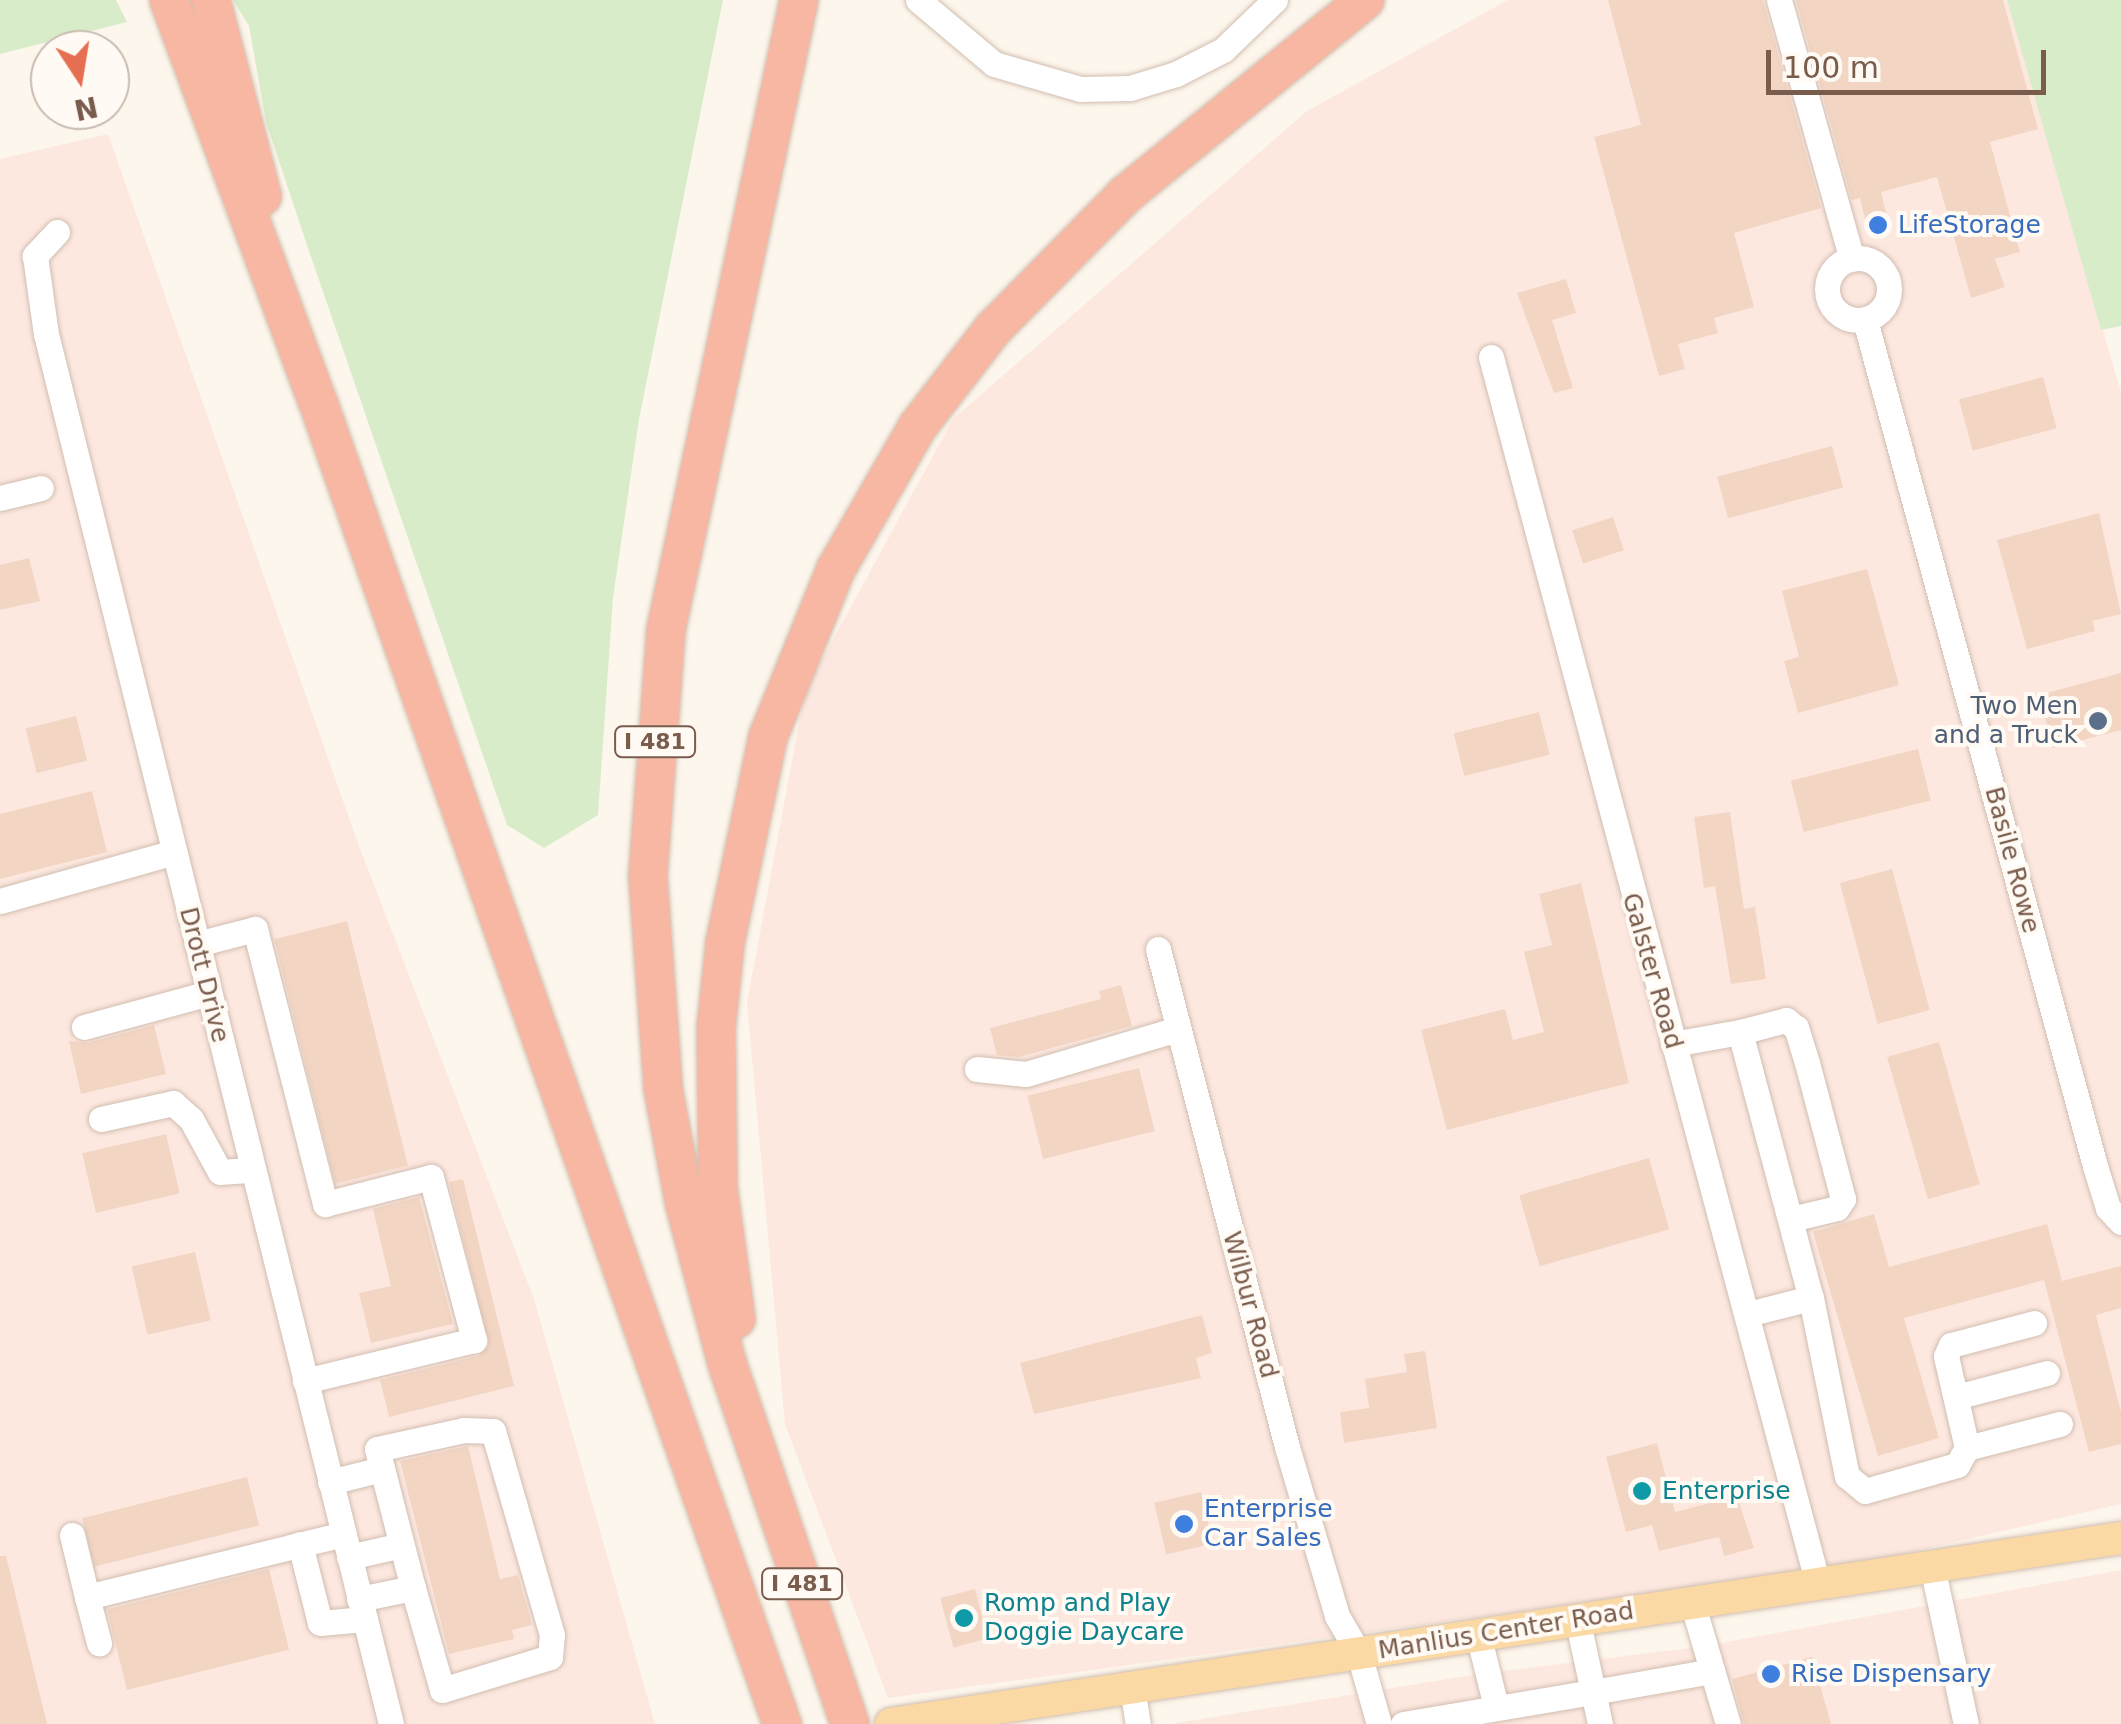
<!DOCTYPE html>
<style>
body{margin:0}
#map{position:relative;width:2121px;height:1724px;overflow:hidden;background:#fdf6ec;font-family:"DejaVu Sans",sans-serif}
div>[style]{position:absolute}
.commercial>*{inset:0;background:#fde8e0}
.green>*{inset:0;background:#d8ecc9}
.building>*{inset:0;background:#f3d5c3;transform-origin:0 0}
.roads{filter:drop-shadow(0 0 2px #d1beb0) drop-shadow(0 0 2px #d1beb0)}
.minor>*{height:25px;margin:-12.5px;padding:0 12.5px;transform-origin:12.5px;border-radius:12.5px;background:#fff}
.minor>.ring{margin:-12.5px;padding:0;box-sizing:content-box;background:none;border:25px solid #fff;border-radius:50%}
.major>*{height:32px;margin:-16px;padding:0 16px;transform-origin:16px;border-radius:16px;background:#fbd9a5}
.highway>*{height:38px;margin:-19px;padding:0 19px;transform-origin:19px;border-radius:19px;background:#f7b7a3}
.dots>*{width:28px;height:28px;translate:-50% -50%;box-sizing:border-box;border:5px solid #fffaf3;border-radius:50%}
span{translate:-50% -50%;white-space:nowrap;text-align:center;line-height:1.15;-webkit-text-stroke:8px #fffaf3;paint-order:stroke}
.shield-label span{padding:2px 8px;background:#fffaf3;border:2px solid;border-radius:8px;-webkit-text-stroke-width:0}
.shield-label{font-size:22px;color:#7a5c4d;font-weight:700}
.shop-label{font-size:25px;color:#366cbe}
.left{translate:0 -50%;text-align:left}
.service-label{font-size:25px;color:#4e5e75}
.right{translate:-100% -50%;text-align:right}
.street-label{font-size:25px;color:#7a5c4d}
.culture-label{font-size:25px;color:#0d838f}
.north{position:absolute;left:30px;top:30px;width:100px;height:100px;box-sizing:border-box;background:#fffaf3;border:2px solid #cabbb1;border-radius:50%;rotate:168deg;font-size:28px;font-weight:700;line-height:40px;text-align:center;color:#7a5c4d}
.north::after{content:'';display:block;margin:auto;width:35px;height:45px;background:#e76f51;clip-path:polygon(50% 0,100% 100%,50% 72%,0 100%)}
.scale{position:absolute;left:1766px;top:50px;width:280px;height:45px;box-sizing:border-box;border:5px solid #7a5c4d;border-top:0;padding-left:12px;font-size:30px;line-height:35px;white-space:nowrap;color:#7a5c4d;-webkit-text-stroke:8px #fffaf3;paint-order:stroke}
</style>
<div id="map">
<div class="commercial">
<div style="clip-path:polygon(1508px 0,2008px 0,2121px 393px,2121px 1504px,1854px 1565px,888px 1698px,785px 1424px,747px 1003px,805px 691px,953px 419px,1307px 111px)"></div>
<div style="clip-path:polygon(108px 134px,359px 846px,534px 1299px,655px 1724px,0 1724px,0 159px)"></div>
<div style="clip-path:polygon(2121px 1570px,2121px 1724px,1171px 1724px,1472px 1675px,1705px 1646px)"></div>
</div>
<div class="green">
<div style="clip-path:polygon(0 0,116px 0,127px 22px,0 54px)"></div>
<div style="clip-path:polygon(233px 0,723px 0,639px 419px,613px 598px,598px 815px,544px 848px,507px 825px,309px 251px,266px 122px,249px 26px)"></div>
<div style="clip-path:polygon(2007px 0,2121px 0,2121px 326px,2101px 330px)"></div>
</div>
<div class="building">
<div style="clip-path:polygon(1608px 0,1763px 0,1821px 208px,1734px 233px,1754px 307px,1714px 318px,1718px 333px,1678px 344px,1685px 369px,1659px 376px,1594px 137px,1641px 125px)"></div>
<div style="clip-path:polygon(1796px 0,2003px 0,2038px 129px,1990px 142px,2020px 252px,1995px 259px,2005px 287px,1971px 298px,1937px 177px,1881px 192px,1890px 230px,1869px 235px,1860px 198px,1852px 200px)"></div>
<div style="clip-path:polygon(1566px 279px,1576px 313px,1552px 320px,1573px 388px,1554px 393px,1517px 293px)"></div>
<div style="left:2043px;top:377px;width:53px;height:87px;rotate:75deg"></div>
<div style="left:1832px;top:446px;width:43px;height:119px;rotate:75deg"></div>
<div style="clip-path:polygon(2099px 513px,2121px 614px,2092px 621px,2095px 631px,2027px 649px,1997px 540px)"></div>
<div style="left:1613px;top:517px;width:35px;height:43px;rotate:72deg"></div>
<div style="clip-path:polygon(29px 558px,40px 601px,0 610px,0 565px)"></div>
<div style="clip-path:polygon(1867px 569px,1899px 685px,1798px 713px,1784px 661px,1799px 657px,1782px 591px)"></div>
<div style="clip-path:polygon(2121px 673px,2121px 730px,2053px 748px,2039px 695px)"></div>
<div style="left:1539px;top:712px;width:44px;height:88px;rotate:76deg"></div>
<div style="left:76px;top:716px;width:46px;height:52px;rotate:76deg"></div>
<div style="left:1918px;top:749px;width:53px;height:131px;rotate:76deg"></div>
<div style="clip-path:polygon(92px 791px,107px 852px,0 879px,0 814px)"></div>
<div style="clip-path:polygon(1730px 812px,1744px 909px,1755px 907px,1766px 979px,1731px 984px,1715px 886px,1704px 888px,1694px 817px)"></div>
<div style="left:1892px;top:869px;width:146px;height:54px;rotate:75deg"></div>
<div style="clip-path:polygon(1581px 883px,1629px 1083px,1447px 1130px,1421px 1030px,1505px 1009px,1513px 1040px,1544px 1032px,1524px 952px,1552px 945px,1539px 894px)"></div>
<div style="left:347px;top:921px;width:252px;height:75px;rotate:76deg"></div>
<div style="clip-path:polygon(1121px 985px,1132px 1026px,1019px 1057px,997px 1055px,990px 1028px,1101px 999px,1099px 991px)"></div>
<div style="clip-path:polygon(154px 1025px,166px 1074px,81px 1094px,69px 1041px,88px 1043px)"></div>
<div style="left:1939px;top:1042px;width:148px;height:54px;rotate:74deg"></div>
<div style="left:1139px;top:1068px;width:65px;height:115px;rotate:76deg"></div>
<div style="left:166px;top:1134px;width:61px;height:86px;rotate:77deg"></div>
<div style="left:1649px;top:1158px;width:74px;height:135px;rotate:74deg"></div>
<div style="clip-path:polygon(463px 1179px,514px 1386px,389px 1417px,380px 1380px,478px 1356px,489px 1345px,449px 1182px)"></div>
<div style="clip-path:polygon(419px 1197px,453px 1324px,371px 1343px,359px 1293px,391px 1286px,373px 1209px)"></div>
<div style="clip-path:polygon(1874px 1214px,1889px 1267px,2047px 1224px,2062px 1281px,2121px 1266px,2121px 1308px,2096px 1315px,2121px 1412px,2121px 1444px,2089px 1452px,2044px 1280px,1904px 1318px,1939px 1438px,1878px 1456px,1813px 1232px)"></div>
<div style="left:195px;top:1252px;width:70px;height:65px;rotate:77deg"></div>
<div style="clip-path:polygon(1202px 1315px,1212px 1353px,1196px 1358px,1201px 1378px,1034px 1414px,1020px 1363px)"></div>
<div style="clip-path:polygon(1425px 1351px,1437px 1428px,1344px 1443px,1340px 1412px,1369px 1408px,1365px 1379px,1407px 1372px,1404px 1354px)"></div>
<div style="clip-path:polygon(1657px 1443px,1675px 1512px,1737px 1496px,1754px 1548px,1724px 1556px,1719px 1537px,1659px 1551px,1652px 1525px,1626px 1532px,1606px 1457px)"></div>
<div style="clip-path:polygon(468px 1446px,500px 1579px,518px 1575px,532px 1625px,512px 1630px,514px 1639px,449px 1654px,400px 1461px)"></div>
<div style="left:247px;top:1477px;width:50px;height:170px;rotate:76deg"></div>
<div style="left:1201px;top:1492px;width:53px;height:48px;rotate:77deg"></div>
<div style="clip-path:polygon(0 1556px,6px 1556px,47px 1724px,0 1724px)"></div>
<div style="left:269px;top:1569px;width:83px;height:167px;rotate:76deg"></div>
<div style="left:975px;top:1589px;width:51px;height:36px;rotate:75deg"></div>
<div style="clip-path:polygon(1812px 1657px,1831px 1724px,1744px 1724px,1732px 1679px)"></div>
</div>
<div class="roads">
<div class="minor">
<div style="left:918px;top:0;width:99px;rotate:40.1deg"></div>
<div style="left:994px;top:64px;width:90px;rotate:16.2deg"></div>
<div style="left:1080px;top:89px;width:50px;rotate:-1.1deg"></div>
<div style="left:1130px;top:88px;width:48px;rotate:-16.9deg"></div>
<div style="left:1176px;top:74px;width:53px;rotate:-27.1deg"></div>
<div style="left:1223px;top:50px;width:72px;rotate:-43.9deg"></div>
<div style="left:1779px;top:0;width:269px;rotate:74.3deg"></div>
<div style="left:57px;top:232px;width:33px;rotate:133deg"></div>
<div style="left:35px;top:256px;width:79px;rotate:82deg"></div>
<div style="left:46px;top:334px;width:1432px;rotate:76.06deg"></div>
<div class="ring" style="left:1827px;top:258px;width:37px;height:37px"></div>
<div style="left:1865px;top:320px;width:877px;rotate:74.79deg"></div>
<div style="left:2095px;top:1166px;width:44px;rotate:72.8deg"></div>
<div style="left:2108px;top:1208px;width:19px;rotate:47deg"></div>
<div style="left:1491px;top:357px;width:1270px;rotate:75.08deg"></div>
<div style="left:0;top:498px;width:42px;rotate:-13.7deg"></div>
<div style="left:0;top:901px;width:181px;rotate:-15.7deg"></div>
<div style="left:197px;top:944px;width:60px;rotate:-14.5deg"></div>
<div style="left:255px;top:929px;width:284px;rotate:75.7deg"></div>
<div style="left:325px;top:1204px;width:109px;rotate:-14.3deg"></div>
<div style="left:431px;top:1177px;width:169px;rotate:75.2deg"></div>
<div style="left:474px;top:1340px;width:174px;rotate:166.4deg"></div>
<div style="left:1158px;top:949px;width:514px;rotate:75.48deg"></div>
<div style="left:1287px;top:1447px;width:176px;rotate:73.5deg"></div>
<div style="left:1337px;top:1616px;width:44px;rotate:59.9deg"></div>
<div style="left:1359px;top:1654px;width:73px;rotate:74.1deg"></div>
<div style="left:84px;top:1027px;width:130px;rotate:-15.2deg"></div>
<div style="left:1673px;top:1044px;width:68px;rotate:-10.2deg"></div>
<div style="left:977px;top:1069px;width:49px;rotate:5.8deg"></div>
<div style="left:1026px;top:1074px;width:159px;rotate:-16.5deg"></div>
<div style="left:101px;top:1119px;width:74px;rotate:-12.5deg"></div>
<div style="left:173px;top:1103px;width:24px;rotate:42deg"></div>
<div style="left:191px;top:1119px;width:60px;rotate:61.3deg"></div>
<div style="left:220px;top:1172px;width:32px;rotate:-4deg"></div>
<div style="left:1791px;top:1219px;width:47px;rotate:-13.4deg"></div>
<div style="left:1837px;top:1208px;width:11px;rotate:-56deg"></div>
<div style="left:1843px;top:1199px;width:141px;rotate:-104.8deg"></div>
<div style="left:1807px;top:1063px;width:37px;rotate:-107deg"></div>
<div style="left:1796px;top:1028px;width:13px;rotate:-141deg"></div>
<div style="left:1786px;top:1020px;width:48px;rotate:165.4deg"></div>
<div style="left:1740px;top:1032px;width:275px;rotate:75.1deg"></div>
<div style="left:1748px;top:1314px;width:65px;rotate:-14.3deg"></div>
<div style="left:1811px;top:1298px;width:182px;rotate:78.6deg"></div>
<div style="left:1847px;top:1476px;width:23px;rotate:40deg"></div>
<div style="left:1865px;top:1491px;width:96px;rotate:-15.8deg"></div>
<div style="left:1957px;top:1465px;width:20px;rotate:-60deg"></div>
<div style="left:1967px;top:1448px;width:94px;rotate:-102.9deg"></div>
<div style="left:1946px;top:1356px;width:12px;rotate:-66deg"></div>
<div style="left:1951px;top:1345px;width:86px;rotate:-14.8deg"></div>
<div style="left:1956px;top:1397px;width:94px;rotate:-14.8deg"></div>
<div style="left:1967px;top:1448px;width:96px;rotate:-14.5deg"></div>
<div style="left:330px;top:1482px;width:54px;rotate:-14deg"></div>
<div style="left:72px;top:1535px;width:64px;rotate:76.4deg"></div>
<div style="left:87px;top:1597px;width:264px;rotate:-13.8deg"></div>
<div style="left:300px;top:1544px;width:81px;rotate:75.8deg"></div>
<div style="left:320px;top:1623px;width:45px;rotate:-5.1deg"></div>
<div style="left:349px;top:1557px;width:54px;rotate:-12.8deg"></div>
<div style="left:1932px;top:1566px;width:162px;rotate:77.9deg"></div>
<div style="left:87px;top:1597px;width:48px;rotate:75.4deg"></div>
<div style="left:359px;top:1599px;width:55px;rotate:-11.5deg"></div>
<div style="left:413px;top:1588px;width:106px;rotate:74.1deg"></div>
<div style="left:442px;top:1690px;width:113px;rotate:-17deg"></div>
<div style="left:550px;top:1657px;width:22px;rotate:-85deg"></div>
<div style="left:552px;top:1635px;width:212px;rotate:-106.1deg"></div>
<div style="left:493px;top:1431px;width:29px;rotate:-178deg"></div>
<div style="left:464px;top:1430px;width:89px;rotate:167.7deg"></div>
<div style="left:377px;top:1449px;width:144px;rotate:75.5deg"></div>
<div style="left:1692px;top:1602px;width:127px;rotate:73.6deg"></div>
<div style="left:1478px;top:1634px;width:75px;rotate:76.1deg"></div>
<div style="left:1132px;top:1687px;width:37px;rotate:81deg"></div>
<div style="left:1403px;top:1724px;width:193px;rotate:-9.6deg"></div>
<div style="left:1593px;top:1692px;width:76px;rotate:-102.2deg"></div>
<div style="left:1600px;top:1724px;width:33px;rotate:-102deg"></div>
<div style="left:1593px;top:1692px;width:121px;rotate:-10deg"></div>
</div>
<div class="major">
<div style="left:891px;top:1724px;width:1244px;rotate:-8.6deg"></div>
</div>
<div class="highway">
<div style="left:169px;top:0;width:429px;rotate:69.7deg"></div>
<div style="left:318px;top:402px;width:1401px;rotate:70.66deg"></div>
<div style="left:211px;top:0;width:203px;rotate:75.4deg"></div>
<div style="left:799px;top:0;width:644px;rotate:101.92deg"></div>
<div style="left:666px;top:630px;width:248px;rotate:94.2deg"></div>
<div style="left:648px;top:877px;width:212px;rotate:85.9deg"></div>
<div style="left:663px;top:1088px;width:119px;rotate:79.4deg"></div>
<div style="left:685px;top:1205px;width:163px;rotate:75.1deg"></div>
<div style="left:727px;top:1363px;width:381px;rotate:71.2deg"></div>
<div style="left:736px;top:1319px;width:133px;rotate:-97.8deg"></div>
<div style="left:718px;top:1187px;width:158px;rotate:-90.7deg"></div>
<div style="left:716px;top:1029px;width:86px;rotate:-84deg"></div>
<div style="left:725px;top:943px;width:210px;rotate:-78.2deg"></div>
<div style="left:768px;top:737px;width:181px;rotate:-68deg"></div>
<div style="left:836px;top:569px;width:165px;rotate:-60.2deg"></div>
<div style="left:918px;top:426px;width:123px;rotate:-52.3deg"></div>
<div style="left:993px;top:329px;width:188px;rotate:-45.4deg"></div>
<div style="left:1125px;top:195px;width:309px;rotate:-39.1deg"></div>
</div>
</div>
<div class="dots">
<div style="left:1878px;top:225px;background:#3f7fe0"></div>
<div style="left:2098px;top:721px;background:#5c6f8a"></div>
<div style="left:1642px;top:1491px;background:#0f9aa8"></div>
<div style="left:1184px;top:1524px;background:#3f7fe0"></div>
<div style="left:964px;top:1618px;background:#0f9aa8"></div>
<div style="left:1771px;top:1674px;background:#3f7fe0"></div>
</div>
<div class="shield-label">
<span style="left:655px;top:742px">I 481</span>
<span style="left:802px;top:1584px">I 481</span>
</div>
<div class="shop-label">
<span class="left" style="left:1898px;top:225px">LifeStorage</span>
<span class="left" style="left:1204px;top:1524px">Enterprise<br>Car Sales</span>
<span class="left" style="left:1791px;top:1674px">Rise Dispensary</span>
</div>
<div class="service-label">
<span class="right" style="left:2078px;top:721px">Two Men<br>and a Truck</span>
</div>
<div class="street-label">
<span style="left:2012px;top:860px;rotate:75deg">Basile Rowe</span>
<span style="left:1652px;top:971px;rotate:74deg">Galster Road</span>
<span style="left:204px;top:975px;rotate:76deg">Drott Drive</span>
<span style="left:1250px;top:1305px;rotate:75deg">Wilbur Road</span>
<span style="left:1506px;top:1631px;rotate:-9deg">Manlius Center Road</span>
</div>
<div class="culture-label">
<span class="left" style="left:1662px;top:1491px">Enterprise</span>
<span class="left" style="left:984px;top:1618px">Romp and Play<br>Doggie Daycare</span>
</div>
<div class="north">N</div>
<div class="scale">100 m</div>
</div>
